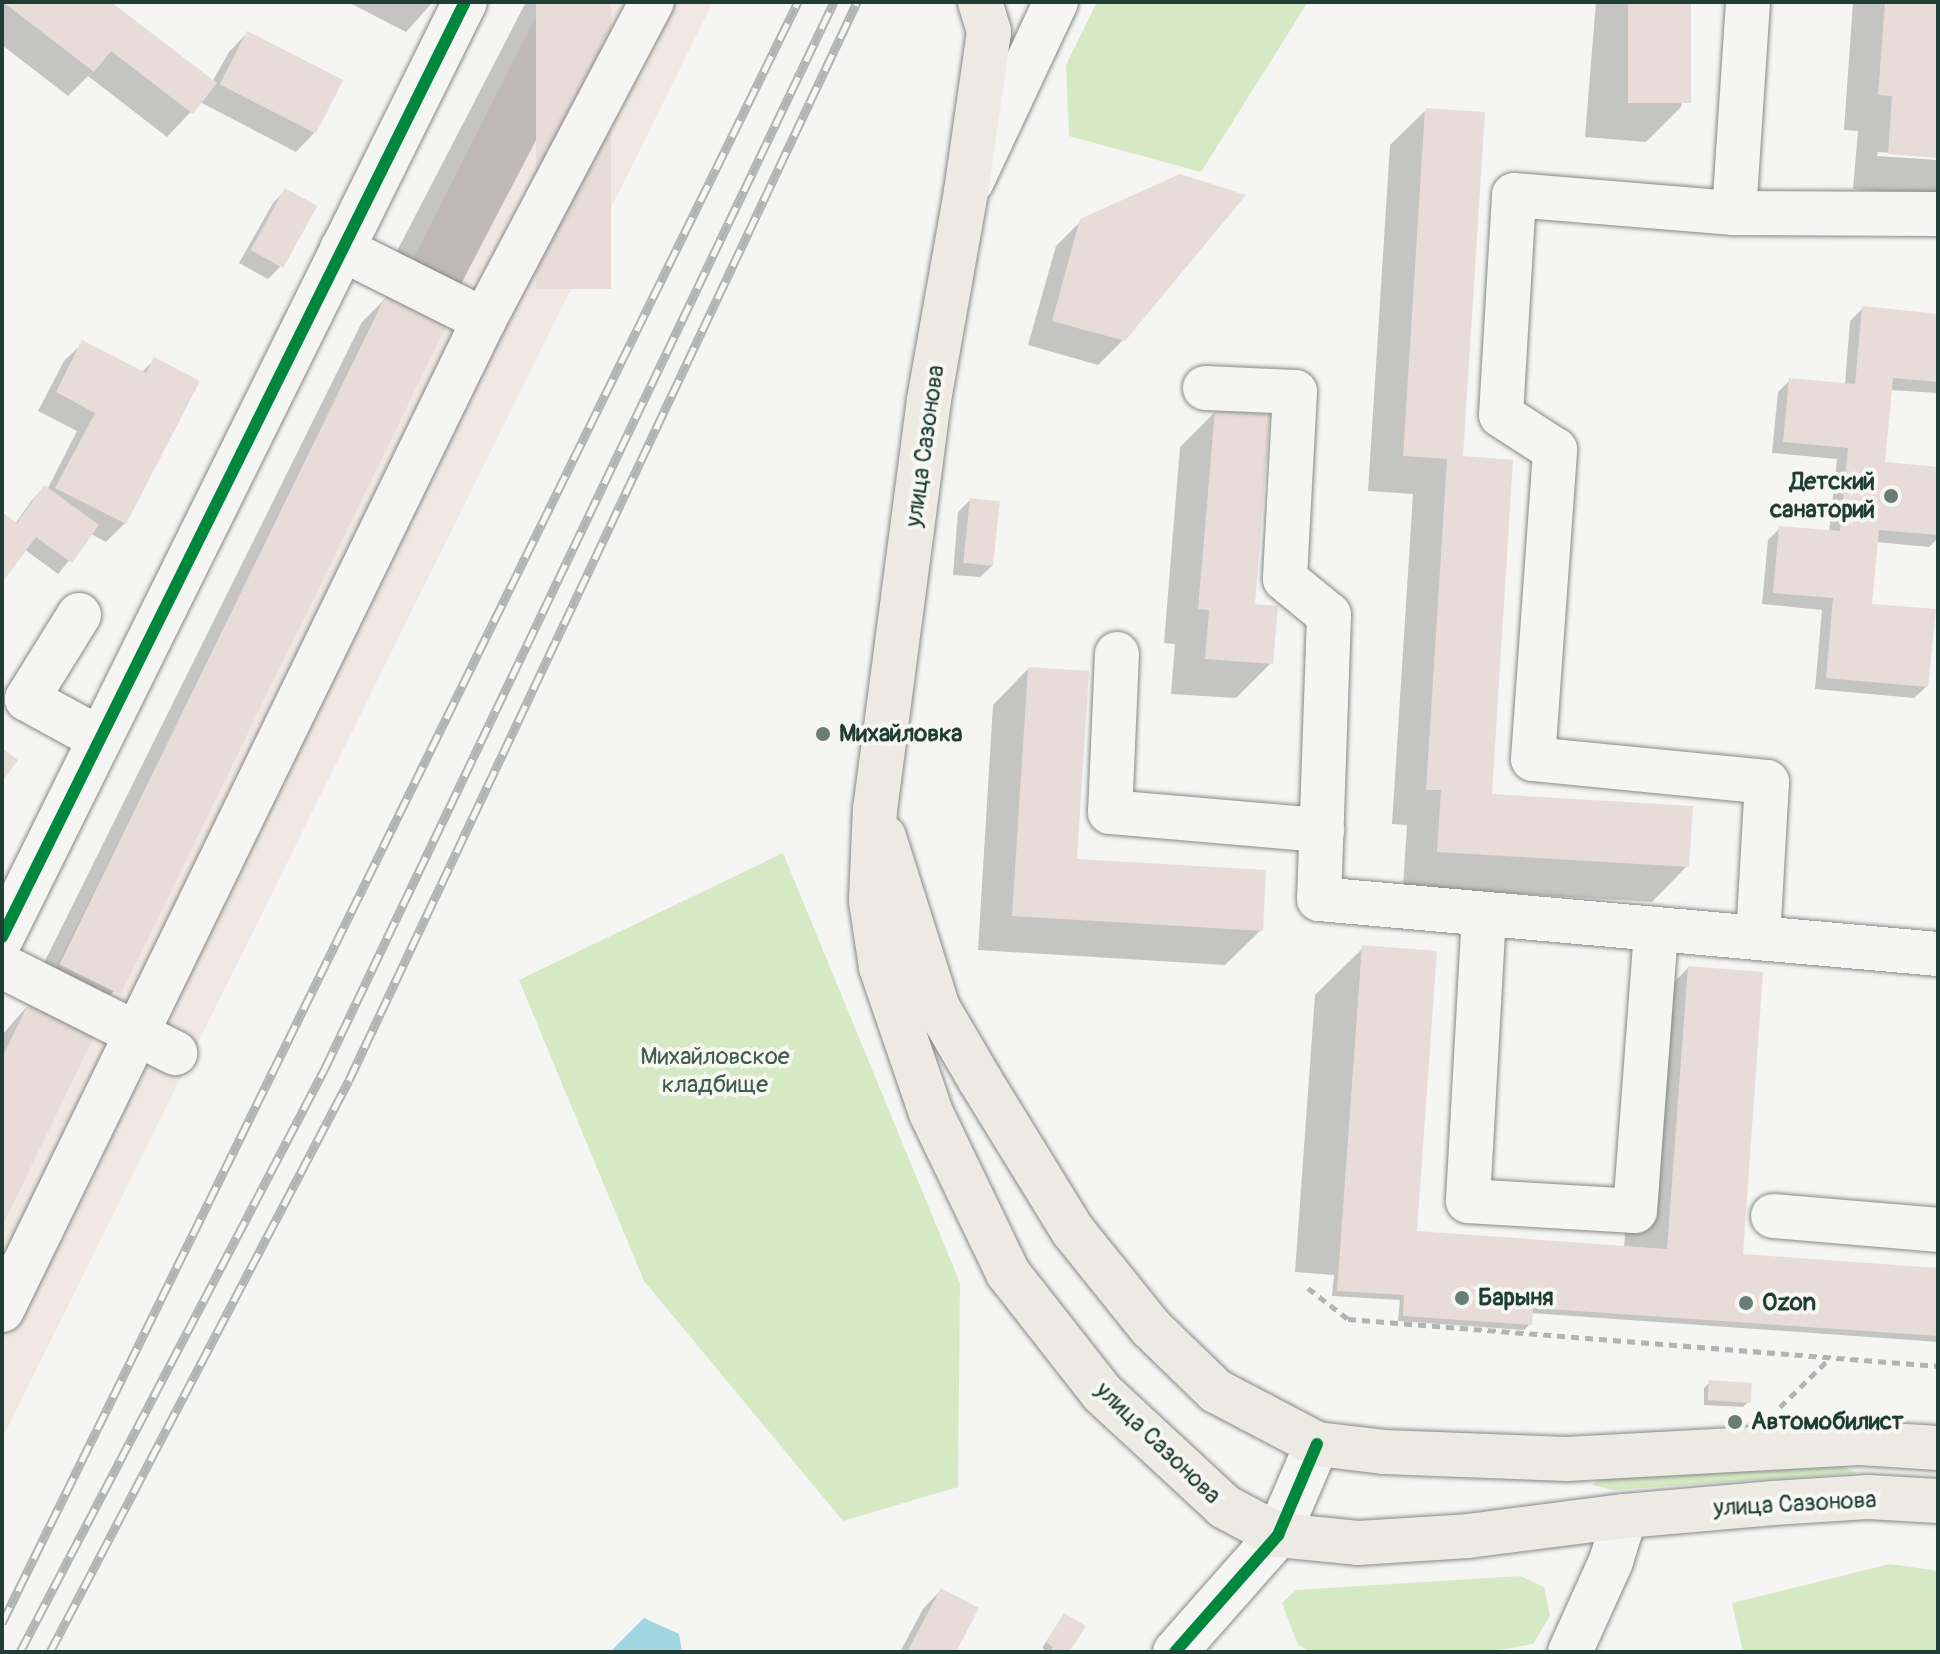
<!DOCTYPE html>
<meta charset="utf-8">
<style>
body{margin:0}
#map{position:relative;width:1940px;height:1654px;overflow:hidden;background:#f5f5f3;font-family:Pangolin,sans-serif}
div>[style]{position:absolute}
.built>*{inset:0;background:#f1e8e3}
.green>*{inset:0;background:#d5eac4}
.water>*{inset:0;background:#a0d6e2}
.shadow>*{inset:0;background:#0003}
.building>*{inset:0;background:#e7dcd8;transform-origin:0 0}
.path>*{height:5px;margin-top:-2.5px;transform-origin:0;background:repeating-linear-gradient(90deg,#b0b4b2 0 8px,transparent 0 14px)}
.roads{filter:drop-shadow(0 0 2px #858a88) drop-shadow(0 0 2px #858a88)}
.minor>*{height:44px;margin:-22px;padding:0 22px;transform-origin:22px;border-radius:22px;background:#f5f5f3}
.major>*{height:44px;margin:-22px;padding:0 22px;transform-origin:22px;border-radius:22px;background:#edeae4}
.rail>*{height:9px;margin-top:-4.5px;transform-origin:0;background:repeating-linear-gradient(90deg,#f6f6f2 0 18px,#b0b4b2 0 36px);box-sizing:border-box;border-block:2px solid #b0b4b2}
.cycleway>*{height:12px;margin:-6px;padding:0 6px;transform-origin:6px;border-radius:6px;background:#00873e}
.dots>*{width:22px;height:22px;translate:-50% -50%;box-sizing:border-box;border:4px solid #f6f6f2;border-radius:50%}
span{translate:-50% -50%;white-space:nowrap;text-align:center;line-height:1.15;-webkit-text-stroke:8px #f6f6f2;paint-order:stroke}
.street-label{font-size:24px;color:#1f3d34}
.poi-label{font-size:24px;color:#1f3d34;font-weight:700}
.right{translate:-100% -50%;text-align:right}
.left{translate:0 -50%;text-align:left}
.park-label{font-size:24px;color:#3e5e49}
.frame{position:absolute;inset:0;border:4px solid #1f3d34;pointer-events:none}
</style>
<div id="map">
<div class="built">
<div style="clip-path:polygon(543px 2px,713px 2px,2px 1439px,2px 1074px)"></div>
</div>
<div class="green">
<div style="clip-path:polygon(1097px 2px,1308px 2px,1201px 172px,1069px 136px,1066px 65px)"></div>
<div style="clip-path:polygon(783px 853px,960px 1283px,958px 1487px,843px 1521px,644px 1281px,519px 980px)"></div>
<div style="clip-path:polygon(1837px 1463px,1856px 1473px,1613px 1490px,1592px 1485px,1606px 1475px)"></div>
<div style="clip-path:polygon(1890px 1564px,1938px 1571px,1938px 1652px,1743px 1652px,1732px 1603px)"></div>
<div style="clip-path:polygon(1520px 1576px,1544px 1587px,1550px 1616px,1533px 1644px,1489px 1652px,1311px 1652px,1298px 1645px,1282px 1603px,1296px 1590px)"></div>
</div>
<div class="water">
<div style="clip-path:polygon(644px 1618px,679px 1634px,682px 1652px,610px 1652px)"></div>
</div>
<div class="shadow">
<div style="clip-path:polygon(2px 2px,108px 2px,212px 82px,229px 52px,247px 33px,314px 133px,296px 152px,200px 102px,167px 137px,88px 76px,68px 96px,2px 45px)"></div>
<div style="clip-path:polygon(348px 2px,433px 2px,406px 32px)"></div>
<div style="clip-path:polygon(526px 2px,608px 2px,460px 286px,381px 282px)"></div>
<div style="clip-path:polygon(1596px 2px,1689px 2px,1681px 107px,1646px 142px,1585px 137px)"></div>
<div style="clip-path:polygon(1853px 2px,1938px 2px,1938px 156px,1878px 152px,1877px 156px,1938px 160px,1938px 196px,1853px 189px,1858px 131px,1844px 130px)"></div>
<div style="clip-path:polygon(1426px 110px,1490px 796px,1687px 866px,1652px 902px,1403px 887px,1407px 825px,1392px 824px,1413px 494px,1368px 491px,1390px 145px)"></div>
<div style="clip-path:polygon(285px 191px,280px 267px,268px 279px,239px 263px,273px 203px)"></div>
<div style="clip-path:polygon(1081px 221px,1123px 340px,1098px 365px,1028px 345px,1056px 246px)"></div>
<div style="clip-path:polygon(387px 297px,114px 991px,90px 1016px,32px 987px,362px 322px)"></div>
<div style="clip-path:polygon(1863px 308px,1938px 316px,1938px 393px,1890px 390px,1883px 464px,1938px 469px,1938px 538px,1929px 547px,1876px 542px,1870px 606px,1927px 686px,1914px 698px,1815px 689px,1822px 610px,1762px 604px,1768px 540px,1780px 528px,1829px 532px,1837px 459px,1772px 453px,1778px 392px,1790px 380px,1845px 385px,1850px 321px)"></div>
<div style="clip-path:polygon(83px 343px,141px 373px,155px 359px,125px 523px,106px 542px,91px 534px,58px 574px,24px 549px,2px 580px,2px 516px,15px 524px,32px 500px,44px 488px,47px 490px,77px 431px,38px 411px,64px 361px)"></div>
<div style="clip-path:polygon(1215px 412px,1253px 605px,1271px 663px,1236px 698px,1171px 694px,1175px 644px,1164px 643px,1180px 447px)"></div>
<div style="clip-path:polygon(970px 500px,993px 565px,980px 577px,953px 575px,958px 512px)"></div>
<div style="clip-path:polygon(1028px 669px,1075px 861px,1261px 930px,1225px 965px,978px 950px,993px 705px)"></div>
<div style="clip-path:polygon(1363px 948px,1412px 1233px,1624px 1248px,1641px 1016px,1688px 968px,1741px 1256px,1938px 1270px,1938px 1342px,1531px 1313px,1530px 1324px,1524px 1330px,1398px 1321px,1400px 1300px,1332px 1296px,1334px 1275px,1295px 1272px,1315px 995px)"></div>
<div style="clip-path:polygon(30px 1003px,2px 1223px,2px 1035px)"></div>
<div style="clip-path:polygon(1710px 1382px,1748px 1402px,1743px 1407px,1704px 1405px,1704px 1388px)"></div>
<div style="clip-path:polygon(941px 1590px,954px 1652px,900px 1652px,923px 1609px)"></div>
<div style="clip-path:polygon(1064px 1615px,1067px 1652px,1048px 1652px,1042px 1648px)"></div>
</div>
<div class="building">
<div style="clip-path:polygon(3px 2px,111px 2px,217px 83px,193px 114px,111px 51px,94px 72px)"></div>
<div style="left:536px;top:2px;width:75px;height:287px"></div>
<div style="left:1628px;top:2px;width:63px;height:101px"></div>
<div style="clip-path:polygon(1885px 2px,1938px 2px,1938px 158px,1888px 154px,1892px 96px,1878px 95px)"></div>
<div style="left:247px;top:31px;width:108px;height:60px;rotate:27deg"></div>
<div style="clip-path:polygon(1425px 108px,1485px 112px,1463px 456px,1513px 460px,1492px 794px,1693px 806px,1689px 867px,1437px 852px,1441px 790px,1426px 790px,1447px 459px,1403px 456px)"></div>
<div style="clip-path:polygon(1180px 174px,1246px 195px,1125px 341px,1052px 321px,1080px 219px)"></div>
<div style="left:285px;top:188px;width:37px;height:71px;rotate:29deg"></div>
<div style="left:386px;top:295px;width:68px;height:745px;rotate:26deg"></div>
<div style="clip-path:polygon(1862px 306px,1938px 314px,1938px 382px,1893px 378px,1885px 462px,1938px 467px,1938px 535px,1879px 530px,1872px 604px,1936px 609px,1928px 687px,1826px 678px,1833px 598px,1773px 593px,1779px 526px,1840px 531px,1848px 448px,1783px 442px,1789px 378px,1855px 384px)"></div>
<div style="clip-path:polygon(82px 340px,146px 373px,154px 357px,200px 381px,126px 524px,55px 488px,95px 413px,56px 392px)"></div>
<div style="clip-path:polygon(1215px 410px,1270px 414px,1255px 604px,1278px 606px,1273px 664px,1205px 659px,1209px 610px,1198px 609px)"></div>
<div style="clip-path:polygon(44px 485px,99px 525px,72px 563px,36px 537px,2px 583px,2px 512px,17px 523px)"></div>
<div style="left:970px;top:498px;width:30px;height:65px;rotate:6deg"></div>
<div style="clip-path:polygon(1028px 667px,1089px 671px,1077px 859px,1266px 870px,1263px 931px,1012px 916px)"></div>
<div style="clip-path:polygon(2px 748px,18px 760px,2px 782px)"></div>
<div style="clip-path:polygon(1362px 945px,1437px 951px,1417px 1231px,1667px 1249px,1688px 966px,1763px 972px,1743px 1254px,1938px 1268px,1938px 1336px,1533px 1308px,1532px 1325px,1403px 1316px,1404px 1295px,1337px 1291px)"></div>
<div style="clip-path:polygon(30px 1000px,96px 1032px,2px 1227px,2px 1058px)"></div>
<div style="left:1709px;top:1380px;width:43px;height:20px;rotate:4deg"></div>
<div style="clip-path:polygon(941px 1588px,979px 1608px,956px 1652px,907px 1652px)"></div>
<div style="clip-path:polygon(1064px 1613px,1086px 1626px,1069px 1652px,1050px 1652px,1053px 1647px,1046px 1642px)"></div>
</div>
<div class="path">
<div style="left:1308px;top:1288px;width:51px;rotate:37.8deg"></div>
<div style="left:1348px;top:1319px;width:592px;rotate:4.55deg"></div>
<div style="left:1780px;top:1407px;width:70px;rotate:-44.4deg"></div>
</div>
<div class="roads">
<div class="minor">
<div style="left:972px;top:181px;width:198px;rotate:-64.9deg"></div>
<div style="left:1734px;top:213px;width:211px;rotate:-86.2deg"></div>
<div style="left:342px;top:249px;width:159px;rotate:26.6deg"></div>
<div style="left:1205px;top:388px;width:90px;rotate:2.5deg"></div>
<div style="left:1295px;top:392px;width:187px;rotate:93.1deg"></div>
<div style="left:1285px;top:579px;width:57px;rotate:39.3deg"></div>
<div style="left:1329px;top:615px;width:284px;rotate:92deg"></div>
<div style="left:1319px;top:899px;width:621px;rotate:5.08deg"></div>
<div style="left:79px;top:615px;width:99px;rotate:121.8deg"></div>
<div style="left:27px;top:699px;width:83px;rotate:28.7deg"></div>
<div style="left:1117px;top:654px;width:158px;rotate:92.5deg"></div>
<div style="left:1110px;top:812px;width:213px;rotate:4.9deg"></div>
<div style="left:1484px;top:914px;width:287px;rotate:93.2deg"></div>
<div style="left:1468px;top:1201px;width:167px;rotate:3.4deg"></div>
<div style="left:1635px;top:1211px;width:283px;rotate:-85.7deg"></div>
<div style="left:2px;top:937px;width:1043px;rotate:-63.66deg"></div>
<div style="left:1758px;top:938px;width:156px;rotate:-86.7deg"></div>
<div style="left:1767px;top:782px;width:235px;rotate:-174.4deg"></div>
<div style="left:1533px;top:759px;width:310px;rotate:-85.9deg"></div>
<div style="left:1555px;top:450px;width:64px;rotate:-147.1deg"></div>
<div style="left:1501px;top:415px;width:220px;rotate:-86.6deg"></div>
<div style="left:1514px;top:195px;width:221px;rotate:4.7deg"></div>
<div style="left:1734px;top:213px;width:204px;rotate:0.3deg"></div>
<div style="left:2px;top:966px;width:194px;rotate:26.7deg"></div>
<div style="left:1773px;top:1216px;width:166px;rotate:4.8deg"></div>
<div style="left:2px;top:1310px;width:1101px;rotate:-64.04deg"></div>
<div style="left:484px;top:320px;width:360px;rotate:-62.2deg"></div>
<div style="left:1175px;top:1652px;width:156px;rotate:-48.6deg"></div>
<div style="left:1278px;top:1535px;width:99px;rotate:-66.8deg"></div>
<div style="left:1570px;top:1652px;width:100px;rotate:-65.7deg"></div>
<div style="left:1611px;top:1561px;width:47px;rotate:-72.7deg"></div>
</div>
<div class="major">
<div style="left:980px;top:2px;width:31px;rotate:73deg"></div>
<div style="left:989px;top:32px;width:162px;rotate:98.2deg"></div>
<div style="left:966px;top:192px;width:211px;rotate:100.1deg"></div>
<div style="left:929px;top:400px;width:412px;rotate:97.5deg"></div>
<div style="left:875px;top:808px;width:93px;rotate:92.5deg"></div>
<div style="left:871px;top:901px;width:67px;rotate:81.4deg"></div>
<div style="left:881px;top:967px;width:154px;rotate:71.1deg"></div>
<div style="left:931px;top:1113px;width:178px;rotate:64.3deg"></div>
<div style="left:1008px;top:1273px;width:152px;rotate:51.9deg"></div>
<div style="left:1102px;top:1393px;width:168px;rotate:42.8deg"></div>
<div style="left:1225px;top:1507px;width:60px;rotate:27.8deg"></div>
<div style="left:1278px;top:1535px;width:80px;rotate:5.7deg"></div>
<div style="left:1358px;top:1543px;width:110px;rotate:-3.6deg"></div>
<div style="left:1468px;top:1536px;width:158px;rotate:-7.3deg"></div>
<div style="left:1625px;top:1516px;width:149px;rotate:-5deg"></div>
<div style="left:1773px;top:1503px;width:95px;rotate:-3.6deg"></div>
<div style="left:1868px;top:1497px;width:70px;rotate:3.3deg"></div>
<div style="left:884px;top:837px;width:179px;rotate:72.5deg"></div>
<div style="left:938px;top:1008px;width:83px;rotate:59.7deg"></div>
<div style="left:980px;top:1080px;width:177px;rotate:58.4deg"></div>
<div style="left:1073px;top:1231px;width:124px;rotate:51.2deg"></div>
<div style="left:1151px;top:1328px;width:91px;rotate:44.1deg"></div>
<div style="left:1216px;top:1391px;width:114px;rotate:27.7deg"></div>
<div style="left:1317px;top:1444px;width:67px;rotate:6.8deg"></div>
<div style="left:1384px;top:1452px;width:183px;rotate:2.2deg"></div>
<div style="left:1567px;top:1459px;width:293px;rotate:-3.1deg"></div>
<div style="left:1860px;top:1443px;width:78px;rotate:3.7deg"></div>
</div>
</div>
<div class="rail">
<div style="left:2px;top:1623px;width:1806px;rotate:-63.85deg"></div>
<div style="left:20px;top:1652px;width:659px;rotate:-62.42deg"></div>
<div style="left:325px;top:1068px;width:1181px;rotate:-64.48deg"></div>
<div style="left:50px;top:1652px;width:645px;rotate:-62.4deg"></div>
<div style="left:349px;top:1080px;width:1192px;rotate:-64.77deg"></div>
</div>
<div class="cycleway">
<div style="left:2px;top:937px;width:1043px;rotate:-63.66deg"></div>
<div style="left:1175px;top:1652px;width:156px;rotate:-48.6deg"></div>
<div style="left:1278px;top:1535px;width:99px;rotate:-66.8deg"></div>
</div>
<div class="dots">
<div style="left:1891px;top:496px;background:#6a7d77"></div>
<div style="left:823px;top:734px;background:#6a7d77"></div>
<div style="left:1462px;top:1298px;background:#6a7d77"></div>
<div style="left:1746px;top:1303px;background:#6a7d77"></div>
<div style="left:1735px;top:1422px;background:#6a7d77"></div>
</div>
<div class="street-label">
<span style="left:925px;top:446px;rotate:-82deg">улица Сазонова</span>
<span style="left:1158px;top:1443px;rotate:44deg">улица Сазонова</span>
<span style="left:1795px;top:1504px;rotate:-3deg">улица Сазонова</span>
</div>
<div class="poi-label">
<span class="right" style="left:1875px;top:496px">Детский<br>санаторий</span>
<span class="left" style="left:839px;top:734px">Михайловка</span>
<span class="left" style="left:1478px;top:1298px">Барыня</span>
<span class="left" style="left:1762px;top:1303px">Ozon</span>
<span class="left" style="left:1751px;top:1422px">Автомобилист</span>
</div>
<div class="park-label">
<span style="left:715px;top:1071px">Михайловское<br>кладбище</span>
</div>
<div class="frame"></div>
</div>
